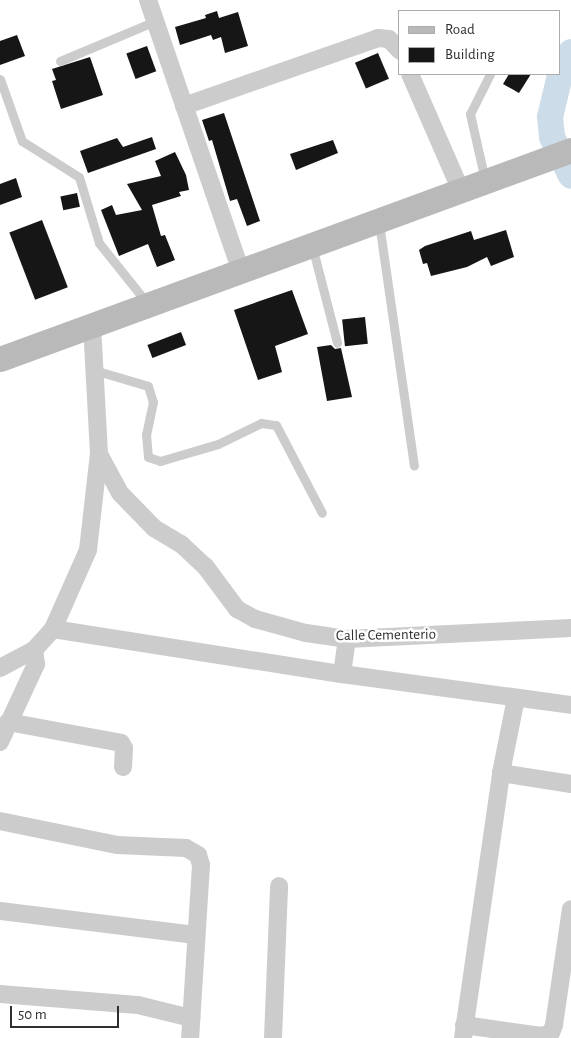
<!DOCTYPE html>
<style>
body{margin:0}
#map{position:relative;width:571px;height:1038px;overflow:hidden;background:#fff;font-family:"Alegreya Sans",sans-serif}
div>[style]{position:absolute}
.river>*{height:26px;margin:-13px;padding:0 13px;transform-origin:13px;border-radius:13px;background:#ccdce8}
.building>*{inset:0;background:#161616;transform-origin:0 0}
.lane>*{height:9px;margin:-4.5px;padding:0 4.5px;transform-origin:4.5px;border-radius:4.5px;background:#ccc}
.street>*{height:18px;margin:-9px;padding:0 9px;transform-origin:9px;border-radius:9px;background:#ccc}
.secondary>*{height:25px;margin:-12.5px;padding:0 12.5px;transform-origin:12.5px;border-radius:12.5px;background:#b9b9b9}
span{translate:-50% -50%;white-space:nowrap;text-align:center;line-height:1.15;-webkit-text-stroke:5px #fff;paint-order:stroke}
.street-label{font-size:15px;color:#2f2f2f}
.legend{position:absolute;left:398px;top:10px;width:162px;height:65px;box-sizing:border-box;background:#fff;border:1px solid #acacac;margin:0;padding:6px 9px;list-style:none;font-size:15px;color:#2f2f2f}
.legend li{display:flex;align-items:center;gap:10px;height:25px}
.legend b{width:25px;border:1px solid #acacac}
.scale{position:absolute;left:10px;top:1006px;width:109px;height:22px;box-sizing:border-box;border:2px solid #2f2f2f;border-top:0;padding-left:6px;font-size:15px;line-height:18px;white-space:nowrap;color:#2f2f2f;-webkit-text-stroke:4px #fff;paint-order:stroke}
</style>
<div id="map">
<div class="river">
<div style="left:571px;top:52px;width:17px;rotate:121deg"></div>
<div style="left:562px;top:67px;width:51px;rotate:103.5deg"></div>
<div style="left:550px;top:117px;width:20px;rotate:84deg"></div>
<div style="left:552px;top:137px;width:43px;rotate:64deg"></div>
</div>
<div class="building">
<div style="clip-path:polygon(217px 11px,219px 18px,238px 12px,248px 46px,225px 53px,221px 37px,213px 40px,211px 35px,180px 45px,175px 27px,206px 18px,205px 15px)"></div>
<div style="clip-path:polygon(17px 35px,25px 56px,0 65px,0 41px)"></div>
<div style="left:147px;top:46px;width:27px;height:22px;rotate:70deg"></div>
<div style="left:378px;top:53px;width:28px;height:25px;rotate:67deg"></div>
<div style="clip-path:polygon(90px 57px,103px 95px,61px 109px,52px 81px,56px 80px,52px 69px)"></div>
<div style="clip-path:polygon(509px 74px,531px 74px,519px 93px,503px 84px)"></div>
<div style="clip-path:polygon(224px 113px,260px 221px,247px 226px,237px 199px,230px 201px,212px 140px,209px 141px,202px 120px)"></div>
<div style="clip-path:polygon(152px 137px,156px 149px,88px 173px,80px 151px,117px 138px,123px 147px)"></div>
<div style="clip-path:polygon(333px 140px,338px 153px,296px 170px,290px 154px)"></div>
<div style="clip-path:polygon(175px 152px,186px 175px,189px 190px,179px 192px,181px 196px,152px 205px,161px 236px,165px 235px,175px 260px,157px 267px,148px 244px,119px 256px,101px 210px,112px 205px,116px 215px,142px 210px,127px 184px,161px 176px,155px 161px)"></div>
<div style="clip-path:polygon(16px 178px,22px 197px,0 205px,0 184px)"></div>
<div style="left:77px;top:193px;width:14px;height:17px;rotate:78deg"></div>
<div style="left:42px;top:220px;width:72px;height:35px;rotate:69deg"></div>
<div style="clip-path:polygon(506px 230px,514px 257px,491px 266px,487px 257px,467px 267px,431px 276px,427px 263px,423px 264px,419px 250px,425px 246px,471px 231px,474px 240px)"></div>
<div style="clip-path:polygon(292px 290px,308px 334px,275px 346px,282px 372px,258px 380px,234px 310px)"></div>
<div style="left:365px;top:317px;width:27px;height:23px;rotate:84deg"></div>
<div style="left:181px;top:332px;width:14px;height:36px;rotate:69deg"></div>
<div style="clip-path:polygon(331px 345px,335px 349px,341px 348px,352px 397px,327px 401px,317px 347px)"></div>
</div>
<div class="lane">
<div style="left:60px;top:61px;width:103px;rotate:-22.8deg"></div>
<div style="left:0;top:79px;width:66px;rotate:70.5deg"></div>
<div style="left:22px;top:141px;width:67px;rotate:32.3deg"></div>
<div style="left:79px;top:177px;width:69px;rotate:73.1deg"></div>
<div style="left:99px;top:243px;width:77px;rotate:51.3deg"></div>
<div style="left:485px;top:180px;width:68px;rotate:-102.8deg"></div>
<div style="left:470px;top:114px;width:45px;rotate:-63.4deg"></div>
<div style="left:379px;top:223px;width:245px;rotate:81.8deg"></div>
<div style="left:312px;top:246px;width:100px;rotate:75.5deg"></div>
<div style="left:94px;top:370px;width:56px;rotate:16.5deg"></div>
<div style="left:148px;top:386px;width:17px;rotate:73deg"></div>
<div style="left:153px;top:402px;width:33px;rotate:102deg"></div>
<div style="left:146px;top:434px;width:23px;rotate:85deg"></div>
<div style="left:148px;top:457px;width:13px;rotate:18deg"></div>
<div style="left:160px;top:461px;width:60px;rotate:-16.3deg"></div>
<div style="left:218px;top:444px;width:48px;rotate:-26deg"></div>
<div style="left:261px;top:423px;width:15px;rotate:8deg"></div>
<div style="left:276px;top:425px;width:99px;rotate:62.4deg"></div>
</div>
<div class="street">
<div style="left:148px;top:0;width:287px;rotate:71.1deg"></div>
<div style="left:410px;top:74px;width:128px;rotate:66.4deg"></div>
<div style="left:184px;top:106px;width:206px;rotate:-19.3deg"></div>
<div style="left:378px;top:38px;width:11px;rotate:5deg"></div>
<div style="left:389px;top:39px;width:16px;rotate:47deg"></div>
<div style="left:99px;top:454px;width:44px;rotate:61.7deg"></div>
<div style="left:120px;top:493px;width:49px;rotate:45.8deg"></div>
<div style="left:154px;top:528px;width:31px;rotate:31deg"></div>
<div style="left:181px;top:544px;width:33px;rotate:43deg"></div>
<div style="left:205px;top:566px;width:54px;rotate:53.3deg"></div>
<div style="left:237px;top:609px;width:21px;rotate:29deg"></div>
<div style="left:255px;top:619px;width:53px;rotate:15.4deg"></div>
<div style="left:306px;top:633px;width:41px;rotate:8.3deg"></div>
<div style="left:347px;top:639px;width:224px;rotate:-2.8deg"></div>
<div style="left:53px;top:629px;width:86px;rotate:-66.1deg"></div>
<div style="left:88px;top:550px;width:97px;rotate:-83.5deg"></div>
<div style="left:99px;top:454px;width:128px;rotate:-93.1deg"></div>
<div style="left:0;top:668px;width:38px;rotate:-28deg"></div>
<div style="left:34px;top:650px;width:28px;rotate:-48deg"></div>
<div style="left:53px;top:629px;width:292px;rotate:8.9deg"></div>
<div style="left:342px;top:674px;width:231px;rotate:7.7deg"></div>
<div style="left:342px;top:674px;width:35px;rotate:-82deg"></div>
<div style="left:8px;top:722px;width:115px;rotate:10.5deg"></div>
<div style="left:121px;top:743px;width:6px;rotate:59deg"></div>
<div style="left:124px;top:748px;width:19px;rotate:93deg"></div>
<div style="left:0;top:742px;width:86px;rotate:-65.2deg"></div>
<div style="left:36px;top:664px;width:14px;rotate:-98deg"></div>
<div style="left:501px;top:773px;width:71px;rotate:8.9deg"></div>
<div style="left:0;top:821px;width:119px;rotate:11.6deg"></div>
<div style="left:117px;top:845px;width:69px;rotate:2.5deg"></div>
<div style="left:186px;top:848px;width:14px;rotate:30deg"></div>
<div style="left:198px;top:855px;width:10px;rotate:73deg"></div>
<div style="left:201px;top:865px;width:173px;rotate:93.6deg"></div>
<div style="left:0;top:911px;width:197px;rotate:7deg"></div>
<div style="left:0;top:994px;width:138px;rotate:4.6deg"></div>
<div style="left:138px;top:1005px;width:55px;rotate:13.8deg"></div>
<div style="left:464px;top:1025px;width:78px;rotate:8.1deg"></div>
<div style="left:541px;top:1036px;width:10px;rotate:-17deg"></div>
<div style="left:551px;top:1033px;width:9px;rotate:-69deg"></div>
<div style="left:554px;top:1025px;width:117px;rotate:-81.7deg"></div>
<div style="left:273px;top:1038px;width:152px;rotate:-87.7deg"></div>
<div style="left:463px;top:1038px;width:268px;rotate:-81.8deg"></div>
<div style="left:501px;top:773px;width:76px;rotate:-78.7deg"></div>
</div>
<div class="secondary">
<div style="left:0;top:359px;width:608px;rotate:-20.1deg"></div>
</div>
<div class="street-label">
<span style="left:386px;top:635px;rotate:-1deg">Calle Cementerio</span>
</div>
<ul class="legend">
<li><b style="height:6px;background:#b9b9b9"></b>Road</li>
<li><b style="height:14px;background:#161616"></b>Building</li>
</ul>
<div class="scale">50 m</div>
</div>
